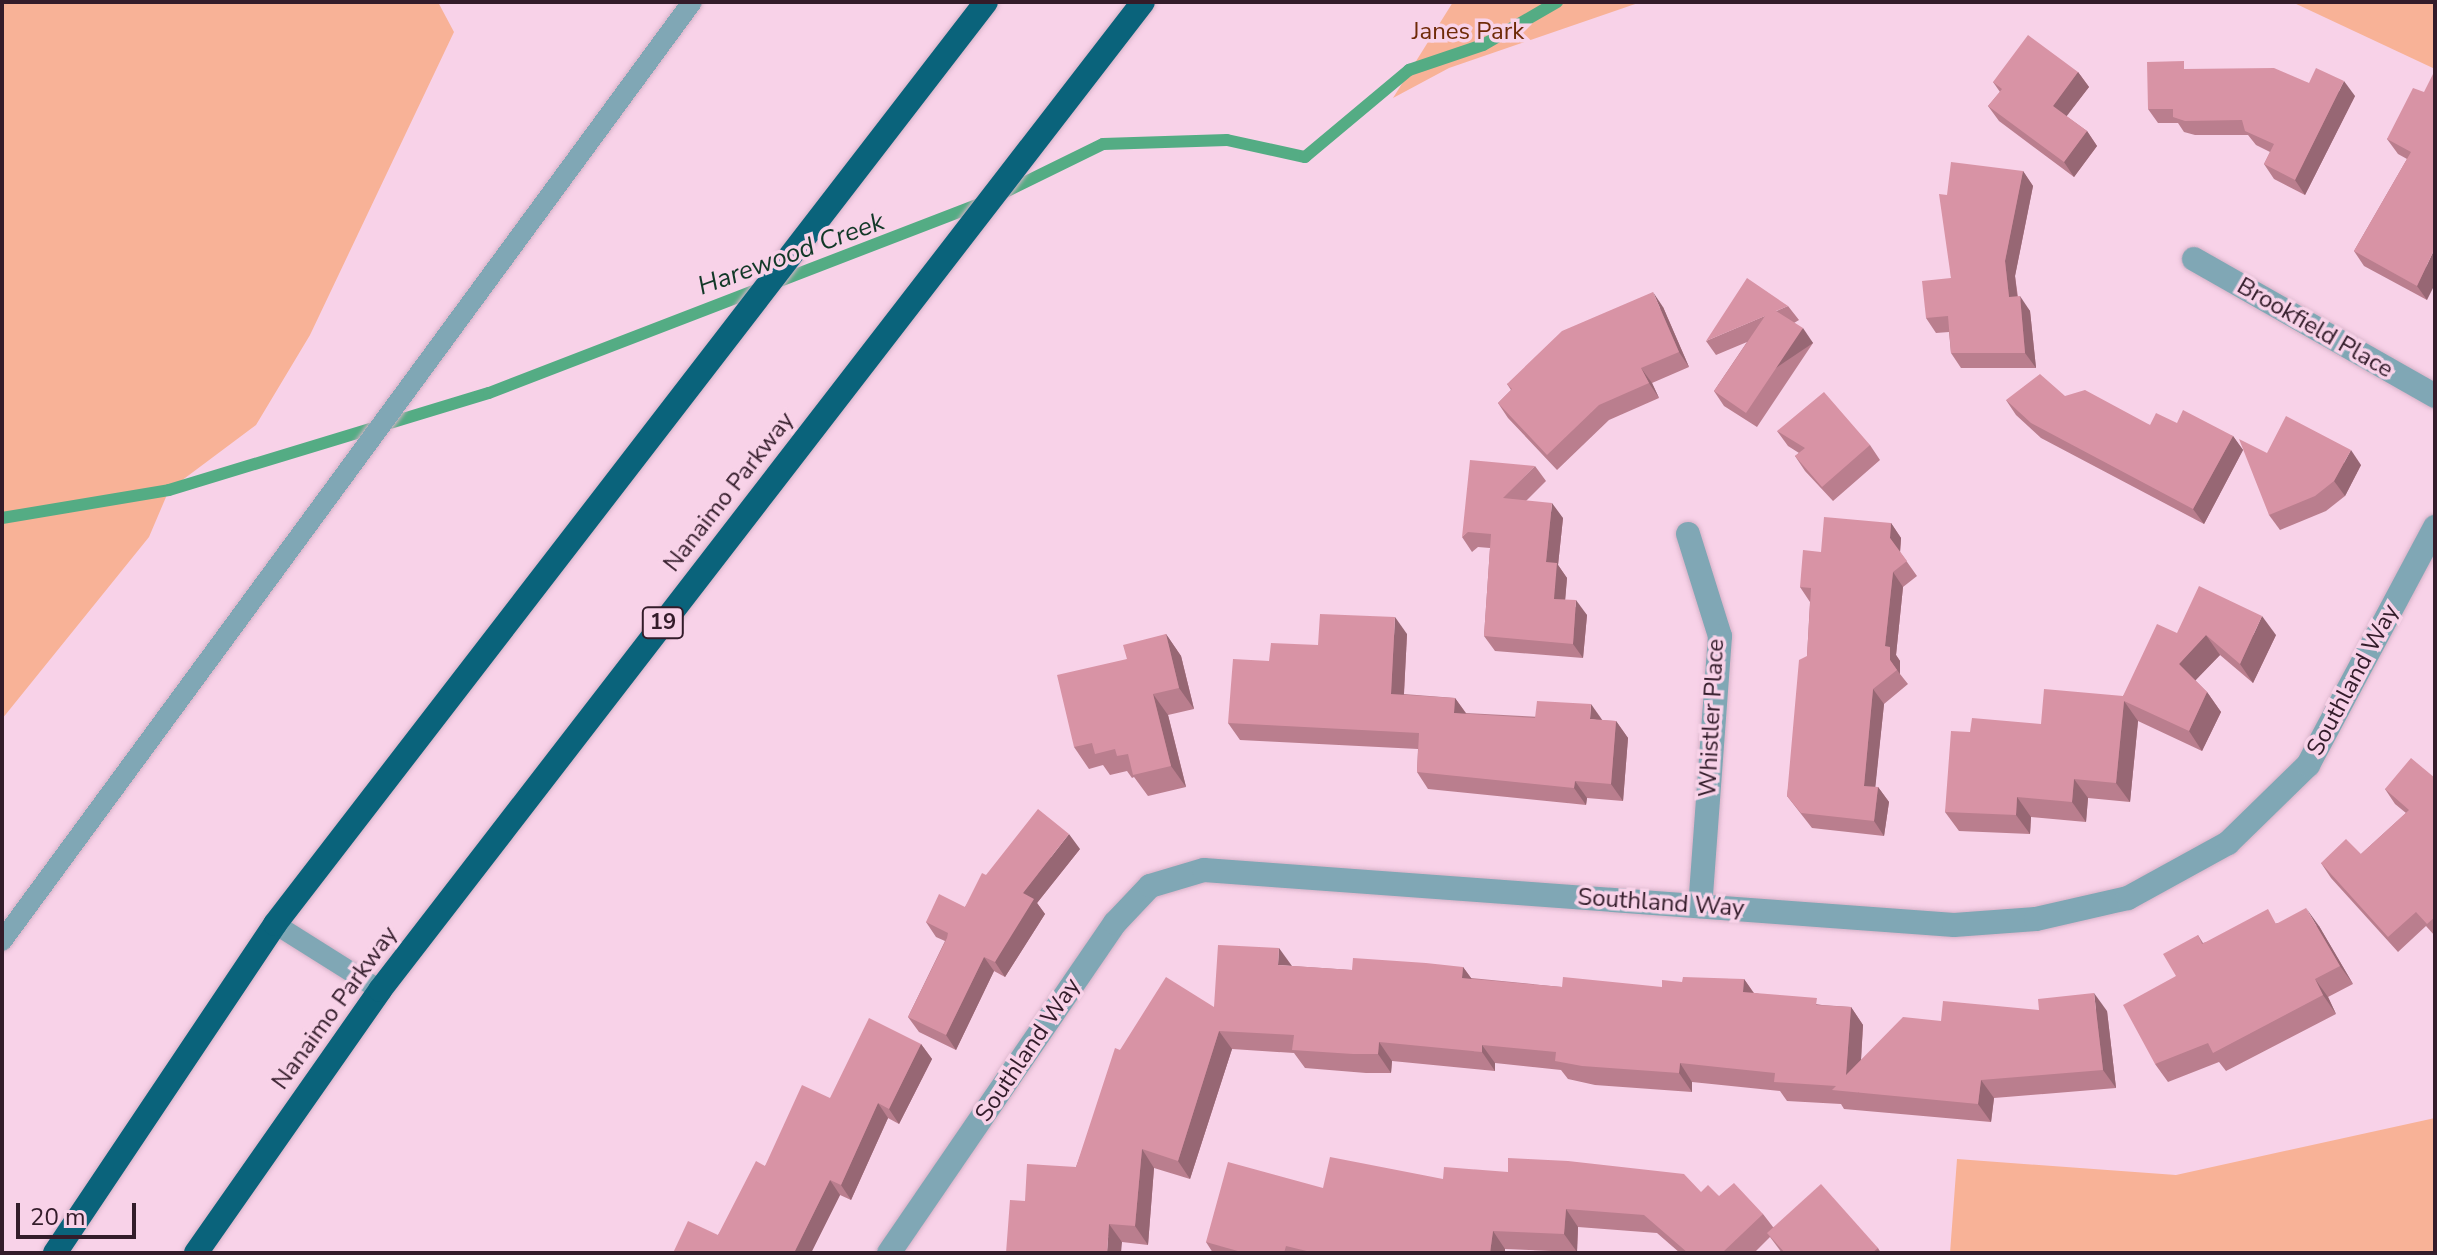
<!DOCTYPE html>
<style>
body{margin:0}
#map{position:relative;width:2437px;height:1255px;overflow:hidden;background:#f8d2e8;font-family:"Nunito Sans",sans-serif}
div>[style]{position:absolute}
.green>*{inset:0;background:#f8b297}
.stream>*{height:12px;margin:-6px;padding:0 6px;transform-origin:6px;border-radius:6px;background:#54ac84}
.roads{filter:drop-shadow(0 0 2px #d5b1c6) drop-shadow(0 0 2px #d5b1c6)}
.service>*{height:20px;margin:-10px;padding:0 10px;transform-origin:10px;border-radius:10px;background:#80a7b5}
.minor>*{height:24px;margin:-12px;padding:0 12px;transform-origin:12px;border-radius:12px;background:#80a7b5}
.motorway>*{height:24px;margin:-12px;padding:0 12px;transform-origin:12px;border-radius:12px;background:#0a637b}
.wall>*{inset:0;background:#ba7e8e}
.shaded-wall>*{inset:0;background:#976774;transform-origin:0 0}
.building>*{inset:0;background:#d893a5}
span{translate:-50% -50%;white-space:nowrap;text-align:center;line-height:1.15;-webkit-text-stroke:7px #f8d2e8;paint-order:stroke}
.shield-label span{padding:2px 6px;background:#f8d2e8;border:2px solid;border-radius:6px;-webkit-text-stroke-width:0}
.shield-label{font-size:22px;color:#331c2a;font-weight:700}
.park-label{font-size:24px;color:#6f2a08}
.street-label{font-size:24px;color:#331c2a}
.water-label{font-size:26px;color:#113827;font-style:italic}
.frame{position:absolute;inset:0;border:4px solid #331c2a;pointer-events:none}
.scale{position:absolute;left:16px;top:1203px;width:120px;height:36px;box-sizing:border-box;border:4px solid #331c2a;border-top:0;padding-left:10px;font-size:24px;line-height:28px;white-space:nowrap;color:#331c2a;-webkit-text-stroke:6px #f8d2e8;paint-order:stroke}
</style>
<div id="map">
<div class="green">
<div style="clip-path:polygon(2px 2px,438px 2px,454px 32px,310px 335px,256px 425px,169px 490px,149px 537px,2px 719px)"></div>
<div style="clip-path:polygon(1453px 2px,1641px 2px,1449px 68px,1393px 98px)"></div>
<div style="clip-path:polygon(2292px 2px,2435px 2px,2435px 69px)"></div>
<div style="clip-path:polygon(2435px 1118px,2435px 1253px,1950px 1253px,1957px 1159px,2176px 1175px)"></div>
</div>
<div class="stream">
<div style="left:999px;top:195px;width:116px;rotate:-26.1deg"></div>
<div style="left:1103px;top:144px;width:124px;rotate:-1.8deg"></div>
<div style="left:1227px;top:140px;width:80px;rotate:12.3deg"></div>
<div style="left:1305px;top:157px;width:136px;rotate:-39.9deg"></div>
<div style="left:1409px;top:70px;width:78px;rotate:-18.7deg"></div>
<div style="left:1483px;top:45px;width:86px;rotate:-30.2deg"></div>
<div style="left:2px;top:518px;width:169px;rotate:-9.5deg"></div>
<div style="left:169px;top:490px;width:334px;rotate:-16.9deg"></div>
<div style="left:489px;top:393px;width:528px;rotate:-21.08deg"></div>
</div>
<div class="roads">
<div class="service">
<div style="left:275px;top:924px;width:124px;rotate:32.2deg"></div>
<div style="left:2px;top:941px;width:1165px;rotate:-53.69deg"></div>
</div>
<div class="minor">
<div style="left:2194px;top:259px;width:277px;rotate:29.6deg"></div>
<div style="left:1688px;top:534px;width:107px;rotate:72.6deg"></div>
<div style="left:1720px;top:636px;width:271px;rotate:94.2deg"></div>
<div style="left:889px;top:1253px;width:400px;rotate:-55.6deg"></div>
<div style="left:1115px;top:923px;width:51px;rotate:-46.6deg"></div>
<div style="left:1150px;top:886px;width:56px;rotate:-16.5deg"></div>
<div style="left:1204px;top:870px;width:752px;rotate:4.19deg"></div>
<div style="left:1954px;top:925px;width:82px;rotate:-4.2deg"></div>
<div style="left:2036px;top:919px;width:94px;rotate:-12.9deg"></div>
<div style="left:2128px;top:898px;width:114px;rotate:-28.8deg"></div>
<div style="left:2228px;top:843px;width:112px;rotate:-44.3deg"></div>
<div style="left:2308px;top:765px;width:270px;rotate:-61.9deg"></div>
</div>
<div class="motorway">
<div style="left:55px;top:1253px;width:396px;rotate:-56.2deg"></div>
<div style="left:275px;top:924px;width:1164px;rotate:-52.36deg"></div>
<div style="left:196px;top:1253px;width:321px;rotate:-55deg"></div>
<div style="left:380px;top:990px;width:1248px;rotate:-52.32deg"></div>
</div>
</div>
<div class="wall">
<div style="clip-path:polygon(2190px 69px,2309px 83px,2355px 96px,2305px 195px,2274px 179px,2264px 164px,2270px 152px,2256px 145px,2248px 135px,2195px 135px,2184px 132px,2178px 123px,2158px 123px,2148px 109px)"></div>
<div style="clip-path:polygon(2078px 72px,2089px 87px,2066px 116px,2087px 131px,2097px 146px,2074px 177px,1999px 121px,1988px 106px,2000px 92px,1993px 82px)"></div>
<div style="clip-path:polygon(2424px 92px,2427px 300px,2364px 266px,2354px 251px,2407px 159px,2398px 154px,2387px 139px)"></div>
<div style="clip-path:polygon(2023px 171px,2033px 186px,2015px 276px,2018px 297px,2030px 311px,2036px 368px,1961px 368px,1951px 353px,1949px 332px,1936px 333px,1926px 318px,1951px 278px,1947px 195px)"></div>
<div style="clip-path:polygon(1788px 306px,1799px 320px,1794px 323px,1813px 343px,1757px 427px,1724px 406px,1714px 391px,1747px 342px,1716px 355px,1706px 341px)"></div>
<div style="clip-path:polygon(1663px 307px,1689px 367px,1652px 383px,1659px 398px,1609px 420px,1557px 470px,1508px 418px,1498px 403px,1511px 390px,1507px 384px)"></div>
<div style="clip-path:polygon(2006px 400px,2150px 425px,2177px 423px,2233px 436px,2243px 450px,2204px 524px,2041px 438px,2016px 415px)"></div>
<div style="clip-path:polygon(1777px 431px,1870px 445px,1880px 460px,1833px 501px,1805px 471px,1795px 456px,1799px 453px,1788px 446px)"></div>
<div style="clip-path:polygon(2267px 453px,2361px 465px,2345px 496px,2326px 511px,2280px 530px,2269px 515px)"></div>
<div style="clip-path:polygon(1535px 466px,1546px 481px,1526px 501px,1563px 518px,1558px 565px,1567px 578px,1565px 600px,1587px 615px,1583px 658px,1495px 651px,1484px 636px,1490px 548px,1478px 547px,1472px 552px,1462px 537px)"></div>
<div style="clip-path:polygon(1891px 523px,1901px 538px,1900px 552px,1917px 576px,1903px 587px,1896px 655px,1900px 661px,1900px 674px,1908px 684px,1884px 704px,1875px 787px,1878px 787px,1889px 802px,1884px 836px,1812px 828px,1787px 796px,1807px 656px,1810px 602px,1800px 587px,1821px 552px)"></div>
<div style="clip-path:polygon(2177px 633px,2276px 635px,2253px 683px,2220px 655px,2195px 680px,2207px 692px,2221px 712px,2202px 751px,2138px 721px,2130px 802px,2088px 798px,2086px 822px,2031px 817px,2030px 834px,1959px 831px,1945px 812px,1970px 732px,2041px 724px,2123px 696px)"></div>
<div style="clip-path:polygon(1166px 634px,1181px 656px,1194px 709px,1168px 715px,1186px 787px,1148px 796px,1134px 777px,1132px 778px,1127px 771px,1110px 775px,1103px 765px,1089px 769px,1074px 747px,1127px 659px)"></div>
<div style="clip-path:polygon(1407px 634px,1404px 694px,1455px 698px,1466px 713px,1616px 721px,1628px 738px,1623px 801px,1587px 798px,1586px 805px,1428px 789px,1417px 772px,1418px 749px,1240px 740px,1228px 723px,1269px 661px,1318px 645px)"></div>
<div style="clip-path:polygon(2435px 778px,2435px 936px,2426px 926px,2398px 952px,2331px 878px,2321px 863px,2361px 854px,2406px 813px,2395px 804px,2385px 789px)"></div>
<div style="clip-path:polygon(1080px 849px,1037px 903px,1045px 914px,1005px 977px,994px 971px,956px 1050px,919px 1032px,908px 1017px,945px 941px,936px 937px,926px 922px,965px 907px,986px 875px)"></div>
<div style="clip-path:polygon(2278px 923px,2319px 926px,2353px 984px,2328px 997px,2336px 1014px,2226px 1071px,2219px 1062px,2168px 1082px,2155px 1064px,2176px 976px,2198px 935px,2203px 943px)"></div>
<div style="clip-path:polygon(1292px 966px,1352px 970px,1463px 967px,1471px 978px,1562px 987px,1662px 987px,1682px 982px,1744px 979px,1754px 993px,1822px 1005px,1851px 1007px,1863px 1025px,1861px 1060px,1941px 1021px,2039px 1010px,2107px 1011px,2116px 1088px,1994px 1098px,1991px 1122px,1844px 1109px,1841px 1104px,1787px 1101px,1780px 1091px,1692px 1082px,1692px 1092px,1595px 1085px,1568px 1079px,1561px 1070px,1495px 1063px,1495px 1071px,1392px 1061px,1391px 1073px,1366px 1073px,1305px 1068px,1294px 1053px,1232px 1049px,1190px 1179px,1154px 1168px,1148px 1245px,1122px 1242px,1025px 1201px,1076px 1167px,1120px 1050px,1214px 1007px)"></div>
<div style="clip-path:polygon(921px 1044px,932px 1059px,899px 1124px,888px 1118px,851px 1200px,840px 1195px,811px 1253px,673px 1253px,718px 1235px,765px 1166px,830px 1098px)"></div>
<div style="clip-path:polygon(1443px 1179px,1701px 1192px,1719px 1196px,1763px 1214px,1773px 1227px,1878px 1248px,1881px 1253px,1782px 1253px,1770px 1237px,1754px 1253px,1680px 1253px,1657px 1233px,1578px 1227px,1577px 1252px,1505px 1249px,1505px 1253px,1213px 1253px,1206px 1242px,1323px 1188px)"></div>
</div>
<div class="shaded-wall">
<div style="clip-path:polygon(2078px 72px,2089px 87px,2063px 121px,2053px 106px)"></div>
<div style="clip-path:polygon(2344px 81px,2355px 96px,2305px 195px,2295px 180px)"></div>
<div style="clip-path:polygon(2087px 131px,2097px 146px,2074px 177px,2064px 162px)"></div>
<div style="clip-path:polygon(2023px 171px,2033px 186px,2015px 276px,2019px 312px,2009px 297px,2005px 261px)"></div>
<div style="clip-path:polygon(2435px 248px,2435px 284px,2427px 300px,2417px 286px)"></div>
<div style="clip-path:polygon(1653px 292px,1663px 307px,1689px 367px,1679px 352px)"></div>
<div style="clip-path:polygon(2020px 296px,2030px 311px,2036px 368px,2025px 353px)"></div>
<div style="left:1803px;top:328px;width:18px;height:102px;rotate:56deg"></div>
<div style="clip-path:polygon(1641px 368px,1652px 383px,1659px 398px,1649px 383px)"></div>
<div style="clip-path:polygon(2233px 436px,2243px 450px,2204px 524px,2193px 509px)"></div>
<div style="clip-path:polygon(2351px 450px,2361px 465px,2345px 496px,2334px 481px)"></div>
<div style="clip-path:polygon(1552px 503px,1563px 518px,1558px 565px,1567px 578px,1564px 614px,1554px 599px,1546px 562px)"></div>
<div style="clip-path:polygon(1891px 523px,1901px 538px,1900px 553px,1890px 538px)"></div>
<div style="clip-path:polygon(1893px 572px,1903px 587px,1896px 655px,1900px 661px,1900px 674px,1890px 660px,1885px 646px)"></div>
<div style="clip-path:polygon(1576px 600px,1587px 615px,1583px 658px,1573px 644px)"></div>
<div style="clip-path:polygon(2262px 616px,2276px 635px,2253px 683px,2240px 664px)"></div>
<div style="clip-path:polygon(1395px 617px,1407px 634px,1403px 711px,1391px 694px)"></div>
<div style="clip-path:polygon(1166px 634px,1181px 656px,1194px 709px,1179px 688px)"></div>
<div style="clip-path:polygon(2206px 635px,2220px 655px,2193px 683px,2179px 664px)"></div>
<div style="clip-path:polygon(1873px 689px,1884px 704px,1874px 800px,1864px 786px)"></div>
<div style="clip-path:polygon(2207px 692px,2221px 712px,2202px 751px,2189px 731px)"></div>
<div style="clip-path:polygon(1153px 694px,1168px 715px,1186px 787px,1171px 766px)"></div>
<div style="clip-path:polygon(1455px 698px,1467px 715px,1454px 713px)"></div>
<div style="clip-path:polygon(2124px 701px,2138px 721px,2130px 802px,2116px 783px)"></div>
<div style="clip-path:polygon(1591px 704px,1603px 721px,1590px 719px)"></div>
<div style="clip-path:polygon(1616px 721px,1628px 738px,1623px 801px,1611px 784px)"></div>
<div style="clip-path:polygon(2074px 779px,2088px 798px,2086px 822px,2072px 802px)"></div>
<div style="clip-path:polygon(1575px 781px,1587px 798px,1586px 805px,1574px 788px)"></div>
<div style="clip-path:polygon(1878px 787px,1889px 802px,1884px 836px,1874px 821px)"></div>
<div style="clip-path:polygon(2017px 797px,2031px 817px,2030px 834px,2016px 815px)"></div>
<div style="clip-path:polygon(1069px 834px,1080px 849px,1037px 903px,1045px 914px,1005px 977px,995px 962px,1023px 893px)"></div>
<div style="clip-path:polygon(2306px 908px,2319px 926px,2353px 984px,2340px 966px)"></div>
<div style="clip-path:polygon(1279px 948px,1292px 966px,1278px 965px)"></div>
<div style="clip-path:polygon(984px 957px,994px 971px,956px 1050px,946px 1035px)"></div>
<div style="clip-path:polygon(1463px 967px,1476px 985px,1462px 978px)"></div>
<div style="clip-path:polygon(1744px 979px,1757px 998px,1743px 992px)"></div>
<div style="clip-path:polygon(2315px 979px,2328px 997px,2336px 1014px,2323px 995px)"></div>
<div style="clip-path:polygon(2094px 993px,2107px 1011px,2116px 1088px,2103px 1070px)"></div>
<div style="clip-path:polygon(1851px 1007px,1863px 1025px,1859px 1093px,1846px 1075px)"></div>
<div style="clip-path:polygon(1219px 1031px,1232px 1049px,1190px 1179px,1178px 1161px)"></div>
<div style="clip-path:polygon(1379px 1042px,1392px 1061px,1391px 1073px,1378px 1054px)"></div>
<div style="clip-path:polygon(921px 1044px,932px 1059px,899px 1124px,889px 1109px)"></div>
<div style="clip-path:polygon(1482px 1045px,1495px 1063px,1495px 1071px,1482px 1052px)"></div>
<div style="clip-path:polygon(1680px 1063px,1692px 1082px,1692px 1092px,1679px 1073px)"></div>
<div style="clip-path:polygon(1981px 1080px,1994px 1098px,1991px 1122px,1978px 1104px)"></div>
<div style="clip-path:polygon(878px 1103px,888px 1118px,851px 1200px,841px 1185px)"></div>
<div style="clip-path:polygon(1142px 1149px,1154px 1168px,1148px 1245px,1135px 1226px)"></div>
<div style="clip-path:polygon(830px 1180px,840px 1195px,811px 1253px,794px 1253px)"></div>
<div style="clip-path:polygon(1566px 1209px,1578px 1227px,1577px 1252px,1564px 1234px)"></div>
<div style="clip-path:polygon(1109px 1224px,1122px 1242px,1121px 1253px,1107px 1253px)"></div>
<div style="clip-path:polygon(1493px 1231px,1505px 1249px,1505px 1253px,1490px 1253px)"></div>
</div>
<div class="building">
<div style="clip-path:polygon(2028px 35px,2078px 72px,2053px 106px,2087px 131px,2064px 162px,1988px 106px,2002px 89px,1993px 82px)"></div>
<div style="clip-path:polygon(2184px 61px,2184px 69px,2274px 68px,2309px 83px,2316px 68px,2344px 81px,2295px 180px,2264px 164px,2274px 144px,2245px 131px,2242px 120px,2185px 121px,2173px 117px,2173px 109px,2148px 109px,2147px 62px)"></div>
<div style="clip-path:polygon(2435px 70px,2435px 248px,2417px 286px,2354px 251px,2411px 152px,2387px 139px,2413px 88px,2424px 92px)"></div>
<div style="clip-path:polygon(1951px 162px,2023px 171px,2005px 261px,2009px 297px,2020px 296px,2025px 353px,1951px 353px,1948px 316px,1926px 318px,1922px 281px,1951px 278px,1939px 194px,1947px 195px)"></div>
<div style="clip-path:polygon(1747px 278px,1788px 306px,1776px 311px,1803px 328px,1746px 413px,1714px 391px,1765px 316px,1706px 341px)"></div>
<div style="clip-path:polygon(1653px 292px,1679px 352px,1641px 368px,1649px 383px,1599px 405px,1547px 455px,1498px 403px,1512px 389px,1507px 384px,1562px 331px)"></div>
<div style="clip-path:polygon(2040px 374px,2065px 396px,2085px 390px,2150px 425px,2156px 413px,2177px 423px,2183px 410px,2233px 436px,2193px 509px,2031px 423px,2006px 400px)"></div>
<div style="clip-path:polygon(1824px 392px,1870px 445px,1822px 487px,1795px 456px,1805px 448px,1777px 431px)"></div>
<div style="clip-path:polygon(2286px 416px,2351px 450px,2334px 481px,2315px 496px,2269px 515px,2239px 439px,2267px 453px)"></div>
<div style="clip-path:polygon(1470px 460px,1535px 466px,1503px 498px,1552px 503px,1546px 562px,1557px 563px,1554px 599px,1576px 600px,1573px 644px,1484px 636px,1491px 534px,1468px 532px,1462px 537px)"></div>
<div style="clip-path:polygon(1824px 517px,1891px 523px,1890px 538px,1907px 561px,1893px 572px,1885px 646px,1890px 647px,1890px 660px,1897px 670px,1873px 689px,1864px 786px,1878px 787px,1874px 821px,1801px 813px,1787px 796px,1799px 660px,1807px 656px,1811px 588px,1800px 587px,1803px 550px,1821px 552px)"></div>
<div style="clip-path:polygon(2199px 586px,2262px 616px,2240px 664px,2206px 635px,2179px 664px,2207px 692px,2189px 731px,2124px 701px,2116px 783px,2074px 779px,2072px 802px,2017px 797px,2016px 815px,1945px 812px,1951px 731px,1970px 732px,1972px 718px,2041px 724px,2044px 689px,2123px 696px,2157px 624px,2177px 633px)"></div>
<div style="clip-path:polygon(1320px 614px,1395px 617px,1391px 694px,1455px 698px,1454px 713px,1535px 718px,1537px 701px,1591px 704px,1590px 719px,1616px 721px,1611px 784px,1575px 781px,1574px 788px,1417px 772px,1419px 733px,1228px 723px,1233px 659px,1269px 661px,1271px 643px,1318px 645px)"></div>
<div style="clip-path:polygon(1166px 634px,1179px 688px,1153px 694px,1171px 766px,1133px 775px,1128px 754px,1117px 756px,1115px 749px,1095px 754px,1092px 743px,1074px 747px,1057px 675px,1127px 659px,1123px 645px)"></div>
<div style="clip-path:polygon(2411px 758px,2435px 778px,2435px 917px,2427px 924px,2416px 912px,2388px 937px,2321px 863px,2346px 839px,2361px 854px,2409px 810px,2385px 789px)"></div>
<div style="clip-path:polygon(1038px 809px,1069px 834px,1023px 893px,1034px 899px,995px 962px,984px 957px,946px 1035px,908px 1017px,947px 938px,948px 933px,926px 922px,939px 894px,965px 907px,982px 873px,986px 875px)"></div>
<div style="clip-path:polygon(2306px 908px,2340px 966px,2315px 979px,2323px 995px,2213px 1053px,2208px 1043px,2155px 1064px,2123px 1005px,2176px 976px,2163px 954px,2198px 935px,2202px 944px,2268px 909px,2276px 924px)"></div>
<div style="clip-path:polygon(1218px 945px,1279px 948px,1278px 965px,1352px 970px,1353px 958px,1426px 963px,1463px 967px,1462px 978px,1562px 987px,1563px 977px,1662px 987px,1662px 980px,1682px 982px,1683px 977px,1744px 979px,1743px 992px,1817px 998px,1816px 1005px,1851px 1007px,1846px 1075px,1903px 1017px,1941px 1021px,1943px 1001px,2039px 1010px,2038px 999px,2094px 993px,2103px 1070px,1981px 1080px,1978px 1104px,1832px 1090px,1836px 1086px,1774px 1082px,1775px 1073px,1680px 1063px,1679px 1073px,1582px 1066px,1555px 1061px,1556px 1052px,1482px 1045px,1482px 1052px,1379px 1042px,1378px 1054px,1353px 1054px,1292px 1050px,1294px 1035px,1219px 1031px,1178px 1161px,1142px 1149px,1135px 1226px,1109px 1224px,1107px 1253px,1006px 1253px,1010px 1200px,1025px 1201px,1027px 1164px,1076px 1167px,1115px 1048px,1120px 1050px,1166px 977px,1214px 1007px)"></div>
<div style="clip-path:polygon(869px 1018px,921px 1044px,889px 1109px,878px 1103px,841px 1185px,830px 1180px,794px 1253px,673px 1253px,688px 1221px,718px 1235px,756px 1161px,765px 1166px,802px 1085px,830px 1098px)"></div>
<div style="clip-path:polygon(1330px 1157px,1443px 1179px,1444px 1167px,1508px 1172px,1508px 1158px,1568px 1161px,1684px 1174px,1701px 1192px,1708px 1185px,1719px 1196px,1734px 1183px,1763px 1214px,1722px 1253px,1688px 1253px,1644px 1215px,1566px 1209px,1564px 1234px,1493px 1231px,1490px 1253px,1315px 1253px,1286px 1246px,1284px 1253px,1245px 1253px,1206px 1242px,1228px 1162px,1323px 1188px)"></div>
<div style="clip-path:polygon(1821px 1184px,1878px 1248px,1872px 1253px,1785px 1253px,1767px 1233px)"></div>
</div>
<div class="shield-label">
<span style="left:663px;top:623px">19</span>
</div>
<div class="park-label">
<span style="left:1468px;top:32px">Janes Park</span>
</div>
<div class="street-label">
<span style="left:2315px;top:328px;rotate:30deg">Brookfield Place</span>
<span style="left:729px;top:492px;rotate:-52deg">Nanaimo Parkway</span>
<span style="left:2353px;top:680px;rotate:-62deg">Southland Way</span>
<span style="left:1712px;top:718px;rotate:-87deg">Whistler Place</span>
<span style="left:1661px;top:903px;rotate:4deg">Southland Way</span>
<span style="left:335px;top:1008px;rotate:-54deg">Nanaimo Parkway</span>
<span style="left:1028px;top:1050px;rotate:-56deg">Southland Way</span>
</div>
<div class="water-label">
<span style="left:791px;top:254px;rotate:-20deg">Harewood Creek</span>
</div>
<div class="frame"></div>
<div class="scale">20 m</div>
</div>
